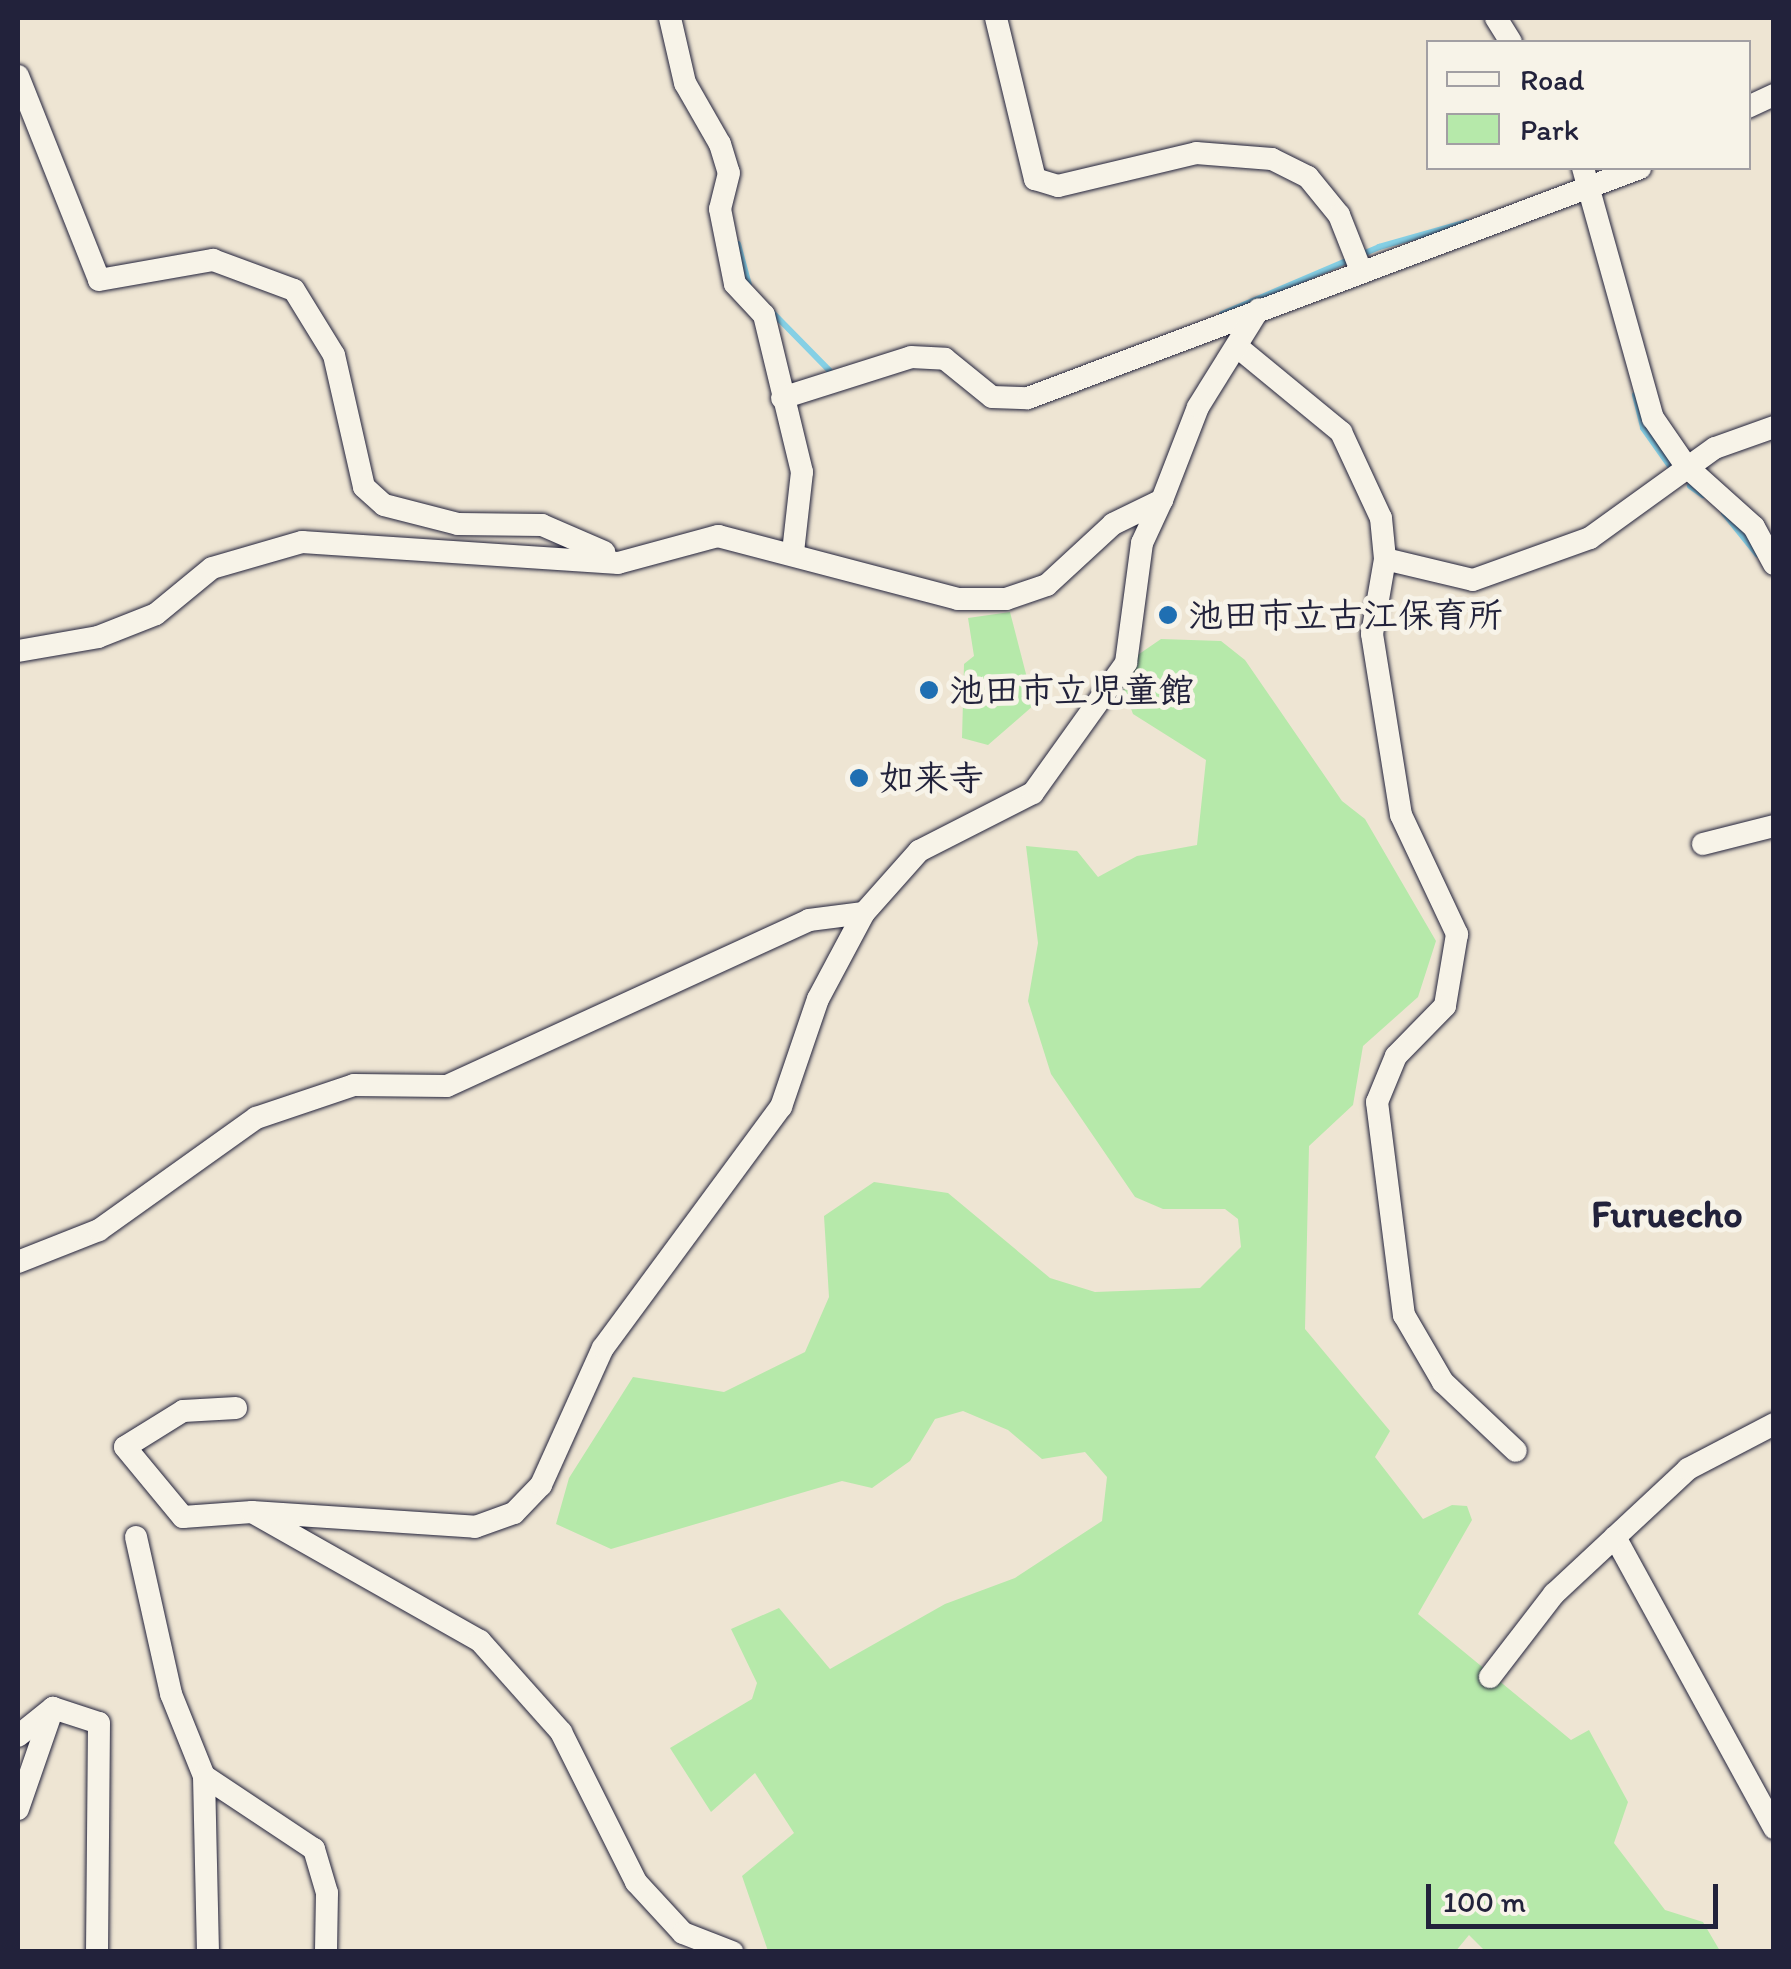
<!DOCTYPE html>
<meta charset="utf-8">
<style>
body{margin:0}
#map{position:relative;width:1791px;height:1969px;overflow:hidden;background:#eee5d3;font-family:Itim,"Klee One",sans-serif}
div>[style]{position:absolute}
.green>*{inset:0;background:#b6e9aa}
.stream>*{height:6px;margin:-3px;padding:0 3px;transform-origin:3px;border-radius:3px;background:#85d0e5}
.roads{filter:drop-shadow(0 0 2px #22223b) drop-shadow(0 0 2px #22223b)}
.minor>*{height:22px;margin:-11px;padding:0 11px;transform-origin:11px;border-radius:11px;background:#f7f3e8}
.dots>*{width:28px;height:28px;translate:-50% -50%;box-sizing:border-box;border:5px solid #f7f3e8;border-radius:50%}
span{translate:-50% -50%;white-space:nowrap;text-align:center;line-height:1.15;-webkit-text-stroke:10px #f7f3e8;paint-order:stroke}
.poi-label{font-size:35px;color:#22223b;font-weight:700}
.left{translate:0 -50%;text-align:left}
.neighbourhood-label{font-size:38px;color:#22223b;font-weight:700}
.frame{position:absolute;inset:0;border:20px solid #22223b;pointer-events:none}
.legend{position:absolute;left:1426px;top:40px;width:325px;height:130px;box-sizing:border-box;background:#f7f3e8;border:2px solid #a29fa3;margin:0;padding:12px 18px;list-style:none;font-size:30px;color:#22223b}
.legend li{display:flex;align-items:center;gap:20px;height:50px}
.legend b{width:50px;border:2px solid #a29fa3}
.scale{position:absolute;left:1426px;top:1884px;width:292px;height:45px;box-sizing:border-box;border:5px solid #22223b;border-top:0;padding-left:12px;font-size:30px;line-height:35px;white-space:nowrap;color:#22223b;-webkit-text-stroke:8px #f7f3e8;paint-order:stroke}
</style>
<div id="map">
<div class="green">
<div style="clip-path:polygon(1010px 612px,1034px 705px,988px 745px,962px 738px,964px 664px,974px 656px,968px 618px)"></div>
<div style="clip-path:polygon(1161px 639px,1221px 641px,1245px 660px,1342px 801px,1365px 819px,1436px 941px,1418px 997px,1363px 1046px,1353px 1105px,1309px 1146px,1305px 1329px,1390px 1431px,1375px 1457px,1423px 1519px,1452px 1505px,1467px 1506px,1472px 1520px,1418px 1614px,1571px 1740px,1589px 1730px,1628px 1802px,1614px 1843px,1665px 1910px,1703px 1922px,1720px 1951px,1485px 1951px,1469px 1935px,1455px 1952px,768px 1951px,742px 1876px,794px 1833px,755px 1773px,711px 1812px,670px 1748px,752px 1699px,757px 1683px,731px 1629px,779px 1608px,830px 1669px,945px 1604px,1015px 1578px,1102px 1521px,1107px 1477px,1085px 1452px,1042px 1459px,1008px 1430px,963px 1411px,935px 1419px,910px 1461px,872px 1488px,842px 1481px,611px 1549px,556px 1524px,569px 1478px,633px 1377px,724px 1392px,805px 1352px,829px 1297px,824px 1216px,874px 1182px,948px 1193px,1050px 1278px,1095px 1292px,1200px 1288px,1241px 1247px,1238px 1219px,1225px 1209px,1163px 1209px,1135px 1197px,1051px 1074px,1028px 1001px,1038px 943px,1026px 846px,1077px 851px,1098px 877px,1137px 856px,1197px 845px,1206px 760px,1133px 714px,1123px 687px,1126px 663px)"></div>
</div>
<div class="stream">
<div style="left:738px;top:244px;width:42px;rotate:75deg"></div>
<div style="left:773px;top:313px;width:87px;rotate:45.5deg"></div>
<div style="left:1222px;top:314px;width:171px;rotate:-23.1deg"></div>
<div style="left:1379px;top:247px;width:91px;rotate:-15.9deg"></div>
<div style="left:1635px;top:395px;width:34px;rotate:76deg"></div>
<div style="left:1643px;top:428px;width:54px;rotate:54.8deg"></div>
<div style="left:1690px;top:486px;width:16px;rotate:35deg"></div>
<div style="left:1724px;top:513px;width:53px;rotate:51.2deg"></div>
</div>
<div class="roads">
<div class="minor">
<div style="left:670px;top:18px;width:67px;rotate:77deg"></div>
<div style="left:685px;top:83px;width:70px;rotate:60.2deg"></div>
<div style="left:720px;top:144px;width:30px;rotate:73deg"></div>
<div style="left:729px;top:173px;width:37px;rotate:104deg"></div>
<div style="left:720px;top:209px;width:76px;rotate:78.7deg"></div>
<div style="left:735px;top:284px;width:42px;rotate:46.9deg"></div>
<div style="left:764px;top:315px;width:162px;rotate:76.4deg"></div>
<div style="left:802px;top:472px;width:81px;rotate:96.4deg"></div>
<div style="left:996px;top:18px;width:166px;rotate:76.4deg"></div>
<div style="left:1035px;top:179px;width:24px;rotate:17deg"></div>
<div style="left:1058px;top:186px;width:142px;rotate:-13.4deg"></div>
<div style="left:1196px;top:153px;width:76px;rotate:4.5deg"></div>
<div style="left:1272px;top:159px;width:40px;rotate:26.6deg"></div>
<div style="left:1308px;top:177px;width:49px;rotate:50.8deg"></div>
<div style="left:1339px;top:215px;width:57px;rotate:68.4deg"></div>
<div style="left:1496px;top:18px;width:28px;rotate:58deg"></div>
<div style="left:18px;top:76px;width:219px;rotate:68.3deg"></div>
<div style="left:99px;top:280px;width:116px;rotate:-10deg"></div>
<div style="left:213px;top:260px;width:86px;rotate:20.3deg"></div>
<div style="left:294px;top:290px;width:76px;rotate:58.4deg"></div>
<div style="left:334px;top:355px;width:135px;rotate:77.2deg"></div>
<div style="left:364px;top:487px;width:27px;rotate:42deg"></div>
<div style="left:384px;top:505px;width:76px;rotate:14.4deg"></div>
<div style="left:458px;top:524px;width:84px;rotate:0.7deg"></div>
<div style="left:542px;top:525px;width:68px;rotate:23.5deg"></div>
<div style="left:1748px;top:107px;width:29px;rotate:-25deg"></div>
<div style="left:1583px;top:168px;width:260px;rotate:74.4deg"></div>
<div style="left:1653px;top:418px;width:58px;rotate:55.5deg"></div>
<div style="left:1686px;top:466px;width:91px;rotate:41.9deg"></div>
<div style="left:1754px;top:527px;width:42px;rotate:61.6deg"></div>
<div style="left:1240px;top:349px;width:131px;rotate:39.4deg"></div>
<div style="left:1341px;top:432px;width:95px;rotate:65.1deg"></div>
<div style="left:1381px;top:518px;width:41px;rotate:84.4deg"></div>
<div style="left:1385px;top:559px;width:76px;rotate:99.8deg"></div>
<div style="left:1372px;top:634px;width:183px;rotate:80.9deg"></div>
<div style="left:1401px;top:815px;width:132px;rotate:64.8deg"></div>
<div style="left:1457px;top:934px;width:73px;rotate:99.5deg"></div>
<div style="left:1445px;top:1006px;width:70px;rotate:134.4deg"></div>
<div style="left:1396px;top:1056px;width:50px;rotate:112.4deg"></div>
<div style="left:1377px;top:1102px;width:215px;rotate:82.8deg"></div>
<div style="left:1404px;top:1315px;width:78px;rotate:59.8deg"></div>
<div style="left:1443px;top:1382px;width:100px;rotate:43.4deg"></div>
<div style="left:782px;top:398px;width:135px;rotate:-17.6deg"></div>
<div style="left:911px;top:357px;width:34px;rotate:3deg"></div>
<div style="left:945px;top:359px;width:60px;rotate:39deg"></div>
<div style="left:992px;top:397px;width:36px;rotate:2deg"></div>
<div style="left:1028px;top:398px;width:654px;rotate:-20.6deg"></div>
<div style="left:1385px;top:559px;width:90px;rotate:13.4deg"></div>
<div style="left:1473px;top:580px;width:124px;rotate:-19.7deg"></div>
<div style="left:1590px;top:538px;width:154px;rotate:-35.8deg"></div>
<div style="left:1715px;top:448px;width:63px;rotate:-19.6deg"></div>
<div style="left:18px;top:651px;width:81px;rotate:-9.9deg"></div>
<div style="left:98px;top:637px;width:62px;rotate:-21.6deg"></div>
<div style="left:156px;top:614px;width:72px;rotate:-39.4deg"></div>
<div style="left:212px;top:568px;width:94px;rotate:-16.1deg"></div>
<div style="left:302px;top:542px;width:317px;rotate:3.8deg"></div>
<div style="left:618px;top:563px;width:104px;rotate:-15.1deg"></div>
<div style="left:718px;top:536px;width:248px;rotate:14.7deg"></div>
<div style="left:958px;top:599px;width:48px"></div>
<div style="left:1006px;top:599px;width:43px;rotate:-18.9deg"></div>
<div style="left:1047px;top:585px;width:90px;rotate:-42.7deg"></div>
<div style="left:1113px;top:524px;width:55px;rotate:-26.1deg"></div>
<div style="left:1162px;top:500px;width:100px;rotate:-68.8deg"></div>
<div style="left:1198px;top:407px;width:115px;rotate:-58.1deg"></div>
<div style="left:1703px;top:844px;width:73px;rotate:-14.2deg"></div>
<div style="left:18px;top:1262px;width:87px;rotate:-21.6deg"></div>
<div style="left:99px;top:1230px;width:193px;rotate:-35.5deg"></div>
<div style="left:256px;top:1118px;width:103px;rotate:-18.6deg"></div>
<div style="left:354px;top:1085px;width:93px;rotate:0.6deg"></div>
<div style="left:447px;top:1086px;width:398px;rotate:-24.6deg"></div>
<div style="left:809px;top:920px;width:55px;rotate:-7.3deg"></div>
<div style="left:236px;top:1408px;width:53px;rotate:176.8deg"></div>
<div style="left:183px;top:1411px;width:68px;rotate:148.2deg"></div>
<div style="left:125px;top:1447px;width:91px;rotate:50.4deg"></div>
<div style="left:183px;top:1517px;width:69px;rotate:-4.1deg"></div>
<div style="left:252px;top:1512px;width:262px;rotate:29.5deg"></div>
<div style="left:480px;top:1641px;width:122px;rotate:48.3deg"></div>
<div style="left:561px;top:1732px;width:168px;rotate:63.4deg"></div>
<div style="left:636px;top:1882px;width:69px;rotate:47.3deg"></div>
<div style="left:683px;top:1933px;width:53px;rotate:21.2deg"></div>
<div style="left:252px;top:1512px;width:224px;rotate:3.8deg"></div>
<div style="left:475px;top:1527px;width:41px;rotate:-19.7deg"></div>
<div style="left:514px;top:1513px;width:39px;rotate:-46deg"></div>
<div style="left:541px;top:1485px;width:150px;rotate:-65.7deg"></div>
<div style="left:603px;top:1348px;width:300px;rotate:-53.6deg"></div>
<div style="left:781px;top:1107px;width:114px;rotate:-71.1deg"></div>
<div style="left:818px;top:999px;width:98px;rotate:-61.9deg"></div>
<div style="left:864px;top:913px;width:83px;rotate:-48.4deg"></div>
<div style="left:919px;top:851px;width:128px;rotate:-27deg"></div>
<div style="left:1033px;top:793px;width:160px;rotate:-54.4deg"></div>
<div style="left:1126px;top:663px;width:121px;rotate:-82.4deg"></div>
<div style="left:1142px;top:543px;width:47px;rotate:-65.1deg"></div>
<div style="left:136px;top:1537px;width:161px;rotate:77.4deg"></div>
<div style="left:171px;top:1694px;width:88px;rotate:68.1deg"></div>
<div style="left:204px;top:1776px;width:176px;rotate:88.7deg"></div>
<div style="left:1615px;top:1537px;width:332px;rotate:61.3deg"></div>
<div style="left:1490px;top:1677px;width:105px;rotate:-52.4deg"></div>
<div style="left:1554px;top:1594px;width:183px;rotate:-43deg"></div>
<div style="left:1688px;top:1469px;width:97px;rotate:-27.6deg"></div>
<div style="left:18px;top:1736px;width:45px;rotate:-38.7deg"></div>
<div style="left:204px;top:1776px;width:132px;rotate:33.6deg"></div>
<div style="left:314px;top:1849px;width:46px;rotate:73.5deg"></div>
<div style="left:327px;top:1893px;width:59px;rotate:91deg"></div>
<div style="left:18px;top:1809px;width:107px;rotate:-70.9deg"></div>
<div style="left:53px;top:1708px;width:48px;rotate:18.1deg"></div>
<div style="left:99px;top:1723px;width:229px;rotate:90.5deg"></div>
</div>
</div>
<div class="dots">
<div style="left:1168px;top:615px;background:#1f6fb2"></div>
<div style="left:929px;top:690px;background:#1f6fb2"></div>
<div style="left:859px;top:778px;background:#1f6fb2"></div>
</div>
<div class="poi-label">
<span class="left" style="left:1188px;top:615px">池田市立古江保育所</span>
<span class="left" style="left:949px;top:690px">池田市立児童館</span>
<span class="left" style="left:879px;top:778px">如来寺</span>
</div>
<div class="neighbourhood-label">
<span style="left:1667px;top:1215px">Furuecho</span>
</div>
<div class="frame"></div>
<ul class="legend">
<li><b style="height:12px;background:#f7f3e8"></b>Road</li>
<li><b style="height:28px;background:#b6e9aa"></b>Park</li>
</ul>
<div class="scale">100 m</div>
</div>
